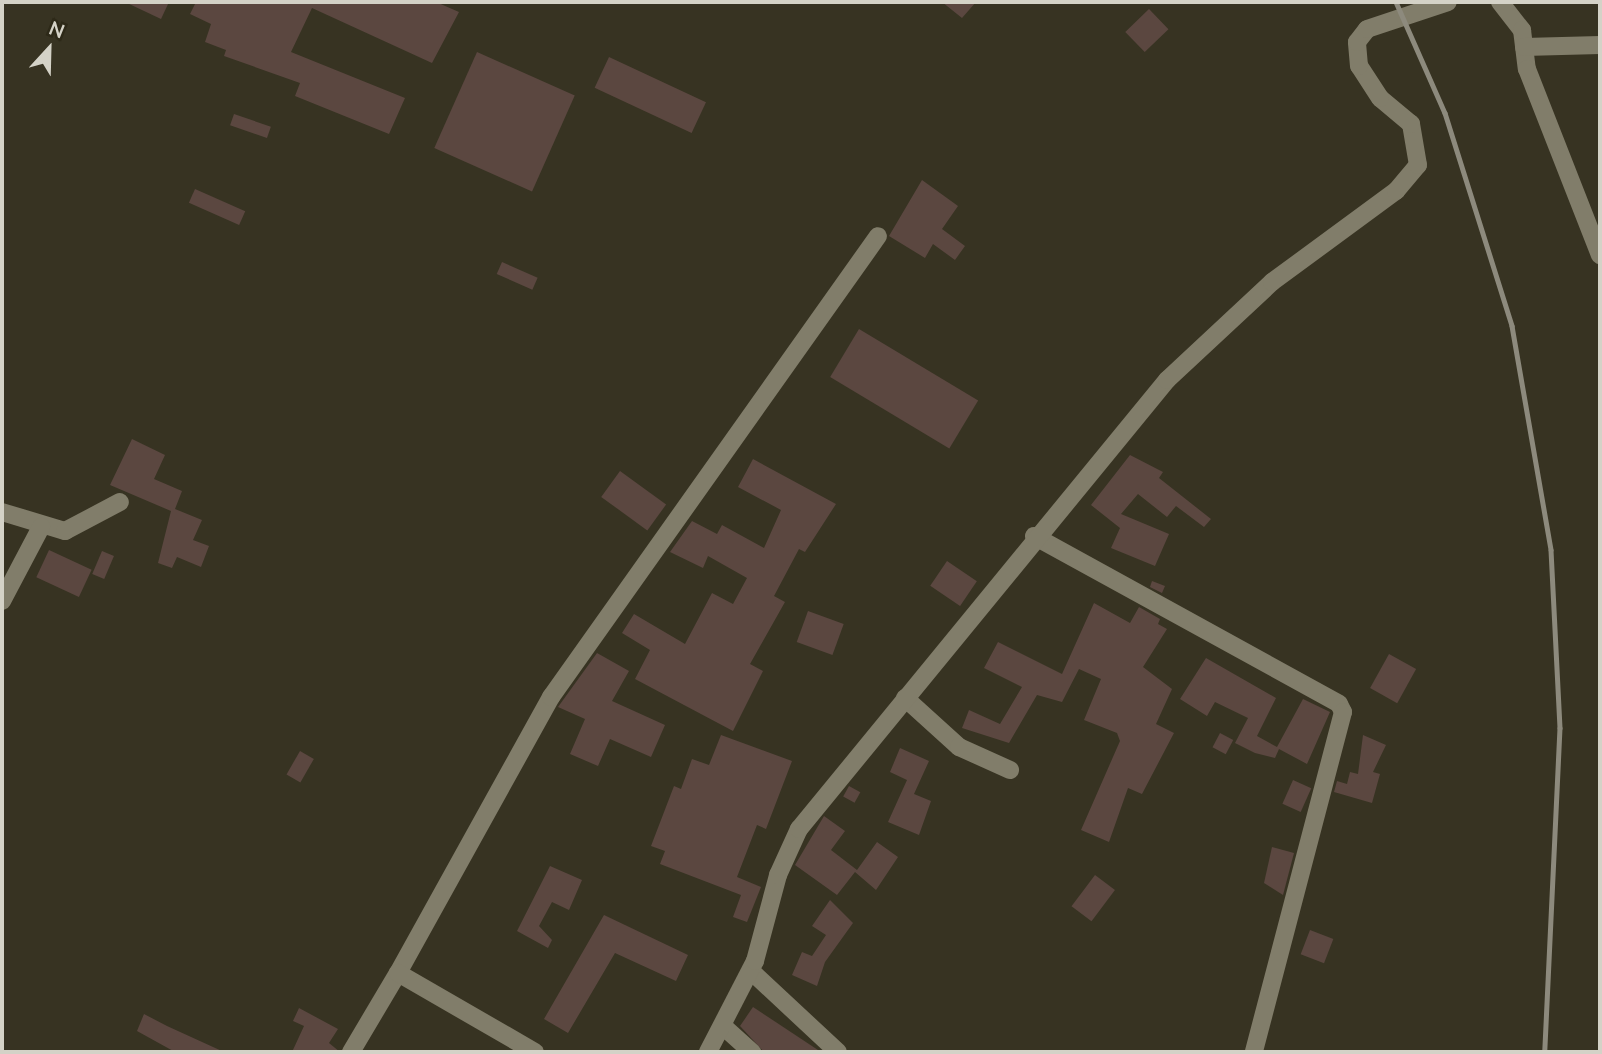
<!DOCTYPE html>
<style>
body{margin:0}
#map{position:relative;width:1602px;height:1054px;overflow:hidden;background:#373322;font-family:Lato,sans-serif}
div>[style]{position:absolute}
.building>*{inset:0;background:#5b4740;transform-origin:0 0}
.minor>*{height:18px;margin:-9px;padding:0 9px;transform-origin:9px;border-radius:9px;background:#817d6a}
.rail>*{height:4.5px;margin:-2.25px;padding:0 2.25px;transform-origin:2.25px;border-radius:2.25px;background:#8d8a7d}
span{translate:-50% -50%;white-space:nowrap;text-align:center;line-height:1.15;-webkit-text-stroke:5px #2d2918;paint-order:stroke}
.frame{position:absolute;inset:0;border:4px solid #d4d2c7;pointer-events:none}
.north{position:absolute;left:14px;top:14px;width:70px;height:70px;-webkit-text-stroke:5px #2d2918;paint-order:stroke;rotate:22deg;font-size:19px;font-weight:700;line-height:28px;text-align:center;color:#d4d2c7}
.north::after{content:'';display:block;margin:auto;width:24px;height:32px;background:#d4d2c7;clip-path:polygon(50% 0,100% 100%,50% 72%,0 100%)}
</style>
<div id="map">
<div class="building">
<div style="clip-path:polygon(125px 2px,169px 2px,161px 19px)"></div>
<div style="clip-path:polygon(196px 2px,436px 2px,459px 12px,432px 63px,312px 8px,291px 52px,405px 98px,389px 134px,295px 96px,300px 83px,224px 56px,226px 50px,205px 42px,211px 24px,190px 14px)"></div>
<div style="clip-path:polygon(942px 2px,976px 2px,962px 18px)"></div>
<div style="left:1149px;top:9px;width:28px;height:33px;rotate:46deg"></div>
<div style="left:477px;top:52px;width:107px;height:105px;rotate:24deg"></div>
<div style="left:609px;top:57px;width:107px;height:34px;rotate:25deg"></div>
<div style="left:234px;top:114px;width:39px;height:12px;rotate:19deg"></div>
<div style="clip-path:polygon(922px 180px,958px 206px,942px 229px,965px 246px,955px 260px,933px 244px,925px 258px,889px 236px)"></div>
<div style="left:195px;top:189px;width:55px;height:15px;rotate:24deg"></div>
<div style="left:502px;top:262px;width:39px;height:13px;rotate:24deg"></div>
<div style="left:859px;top:329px;width:139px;height:56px;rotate:31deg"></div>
<div style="clip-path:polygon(132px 439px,165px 455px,154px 479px,182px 491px,175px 509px,202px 520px,193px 540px,209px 546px,201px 567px,177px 557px,172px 568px,158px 563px,171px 511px,110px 485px)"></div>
<div style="clip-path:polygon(1130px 455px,1163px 472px,1159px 478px,1211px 519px,1204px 527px,1176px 506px,1167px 517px,1138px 494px,1121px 514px,1169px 534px,1155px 566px,1111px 548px,1120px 528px,1091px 505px)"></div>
<div style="clip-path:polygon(753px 459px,836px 504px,805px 552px,799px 549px,774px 596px,785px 602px,750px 664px,763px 671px,733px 731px,635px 679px,650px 650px,622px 633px,634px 614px,685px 644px,712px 593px,733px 604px,747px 578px,708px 556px,703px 568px,670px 552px,692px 521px,717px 534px,722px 525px,764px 548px,781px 510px,738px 487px)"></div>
<div style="left:620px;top:471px;width:57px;height:32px;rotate:36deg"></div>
<div style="left:49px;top:550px;width:47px;height:30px;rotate:25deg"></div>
<div style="left:102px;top:551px;width:13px;height:25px;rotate:23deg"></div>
<div style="left:947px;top:561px;width:36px;height:30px;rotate:34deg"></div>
<div style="clip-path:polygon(1152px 581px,1165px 586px,1162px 593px,1150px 587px)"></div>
<div style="clip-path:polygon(1094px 603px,1130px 623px,1139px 607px,1160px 619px,1158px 624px,1167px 629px,1143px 667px,1172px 689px,1156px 724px,1174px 733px,1142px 794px,1128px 788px,1109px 842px,1081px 830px,1120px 741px,1117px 733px,1084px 720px,1101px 679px,1079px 669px,1062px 702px,1037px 695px,1009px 743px,962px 728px,969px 710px,1000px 724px,1022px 687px,984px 668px,998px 642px,1062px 674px)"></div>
<div style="left:808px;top:611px;width:38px;height:33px;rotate:20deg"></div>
<div style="clip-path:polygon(597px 653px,629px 671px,612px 701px,665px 725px,651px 757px,610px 739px,598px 766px,570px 754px,585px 719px,558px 707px)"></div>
<div style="left:1389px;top:654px;width:31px;height:39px;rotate:29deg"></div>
<div style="clip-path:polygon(1206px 658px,1276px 698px,1257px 736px,1277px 747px,1303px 699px,1330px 712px,1307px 764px,1279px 749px,1275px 758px,1255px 753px,1235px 743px,1248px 718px,1215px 702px,1207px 716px,1180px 699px)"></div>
<div style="left:1220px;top:733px;width:15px;height:16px;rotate:28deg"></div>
<div style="clip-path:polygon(721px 735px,792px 761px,766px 829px,757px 825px,737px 877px,761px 887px,747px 922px,733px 917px,741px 895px,660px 864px,665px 851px,651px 846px,674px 786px,681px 789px,692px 759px,709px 765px)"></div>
<div style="clip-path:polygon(1363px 735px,1386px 745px,1373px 772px,1380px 774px,1372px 803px,1334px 792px,1337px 781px,1347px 784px,1350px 772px,1358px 774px)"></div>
<div style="clip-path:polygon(900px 748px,929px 761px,914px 794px,931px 801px,919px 835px,888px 822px,907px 780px,890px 772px)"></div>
<div style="left:300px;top:751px;width:16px;height:27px;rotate:30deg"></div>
<div style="left:1293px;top:780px;width:20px;height:26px;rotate:24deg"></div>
<div style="left:849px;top:786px;width:13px;height:12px;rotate:29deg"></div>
<div style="clip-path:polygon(824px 816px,845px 831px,831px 850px,857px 870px,877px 842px,898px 857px,876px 890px,855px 872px,837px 895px,795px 865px)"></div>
<div style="clip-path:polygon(1272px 847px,1294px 853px,1283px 895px,1264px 883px)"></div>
<div style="clip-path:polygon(550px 866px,582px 880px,569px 910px,552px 902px,539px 926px,552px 940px,548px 948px,517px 931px)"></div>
<div style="left:1095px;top:875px;width:25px;height:39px;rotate:37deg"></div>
<div style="clip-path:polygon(830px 900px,853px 923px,825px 962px,817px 986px,792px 975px,802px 952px,812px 956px,826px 935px,812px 926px)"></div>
<div style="clip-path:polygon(604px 915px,688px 955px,676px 981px,615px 953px,568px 1033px,544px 1019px)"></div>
<div style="left:1310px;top:930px;width:25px;height:26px;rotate:21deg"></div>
<div style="clip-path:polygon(753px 1007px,821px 1052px,764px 1052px,740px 1026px)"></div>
<div style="clip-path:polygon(299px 1008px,338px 1029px,329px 1043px,340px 1052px,292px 1052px,304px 1026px,293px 1021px)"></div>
<div style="clip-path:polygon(144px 1014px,167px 1026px,224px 1052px,175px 1052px,137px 1031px)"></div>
</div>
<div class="minor">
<div style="left:1500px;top:2px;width:36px;rotate:52deg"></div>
<div style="left:1522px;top:30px;width:39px;rotate:83deg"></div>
<div style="left:1527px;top:69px;width:200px;rotate:68.6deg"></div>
<div style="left:1524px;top:47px;width:76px;rotate:-1.5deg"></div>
<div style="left:2px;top:512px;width:66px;rotate:16.8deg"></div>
<div style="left:65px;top:531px;width:62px;rotate:-27.8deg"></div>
<div style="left:1034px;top:536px;width:348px;rotate:28.8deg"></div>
<div style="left:1339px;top:704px;width:9px;rotate:63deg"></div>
<div style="left:1343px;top:712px;width:351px;rotate:104.7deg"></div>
<div style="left:2px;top:601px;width:84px;rotate:-62.2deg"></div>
<div style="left:905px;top:698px;width:73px;rotate:42.2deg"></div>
<div style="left:959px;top:747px;width:56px;rotate:24.3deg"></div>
<div style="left:751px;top:971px;width:119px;rotate:43deg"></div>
<div style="left:398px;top:973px;width:316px;rotate:-61deg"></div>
<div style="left:551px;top:697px;width:565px;rotate:-54.65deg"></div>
<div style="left:724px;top:1027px;width:38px;rotate:42deg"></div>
<div style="left:351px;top:1052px;width:92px;rotate:-59.3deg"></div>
<div style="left:398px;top:973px;width:158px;rotate:30deg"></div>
<div style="left:708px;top:1052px;width:102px;rotate:-62.7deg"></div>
<div style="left:755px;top:961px;width:89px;rotate:-75deg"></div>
<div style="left:778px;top:875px;width:51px;rotate:-65.5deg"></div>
<div style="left:799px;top:829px;width:581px;rotate:-50.66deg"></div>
<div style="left:1167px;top:380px;width:144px;rotate:-43deg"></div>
<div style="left:1272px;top:282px;width:154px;rotate:-36.3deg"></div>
<div style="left:1396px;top:191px;width:34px;rotate:-50deg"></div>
<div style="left:1418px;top:165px;width:42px;rotate:-99.7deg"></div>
<div style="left:1411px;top:124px;width:40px;rotate:-140deg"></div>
<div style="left:1380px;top:98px;width:38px;rotate:-123deg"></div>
<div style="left:1359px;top:66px;width:24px;rotate:-95deg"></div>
<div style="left:1357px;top:42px;width:16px;rotate:-52deg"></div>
<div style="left:1367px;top:29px;width:85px;rotate:-18.4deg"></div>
</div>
<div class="rail">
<div style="left:1396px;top:2px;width:121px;rotate:66.2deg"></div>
<div style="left:1445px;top:113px;width:223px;rotate:72.5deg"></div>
<div style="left:1512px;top:326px;width:227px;rotate:80.1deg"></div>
<div style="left:1551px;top:550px;width:178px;rotate:87.1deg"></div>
<div style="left:1560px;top:728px;width:324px;rotate:92.7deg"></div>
</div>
<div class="frame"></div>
<div class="north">N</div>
</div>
